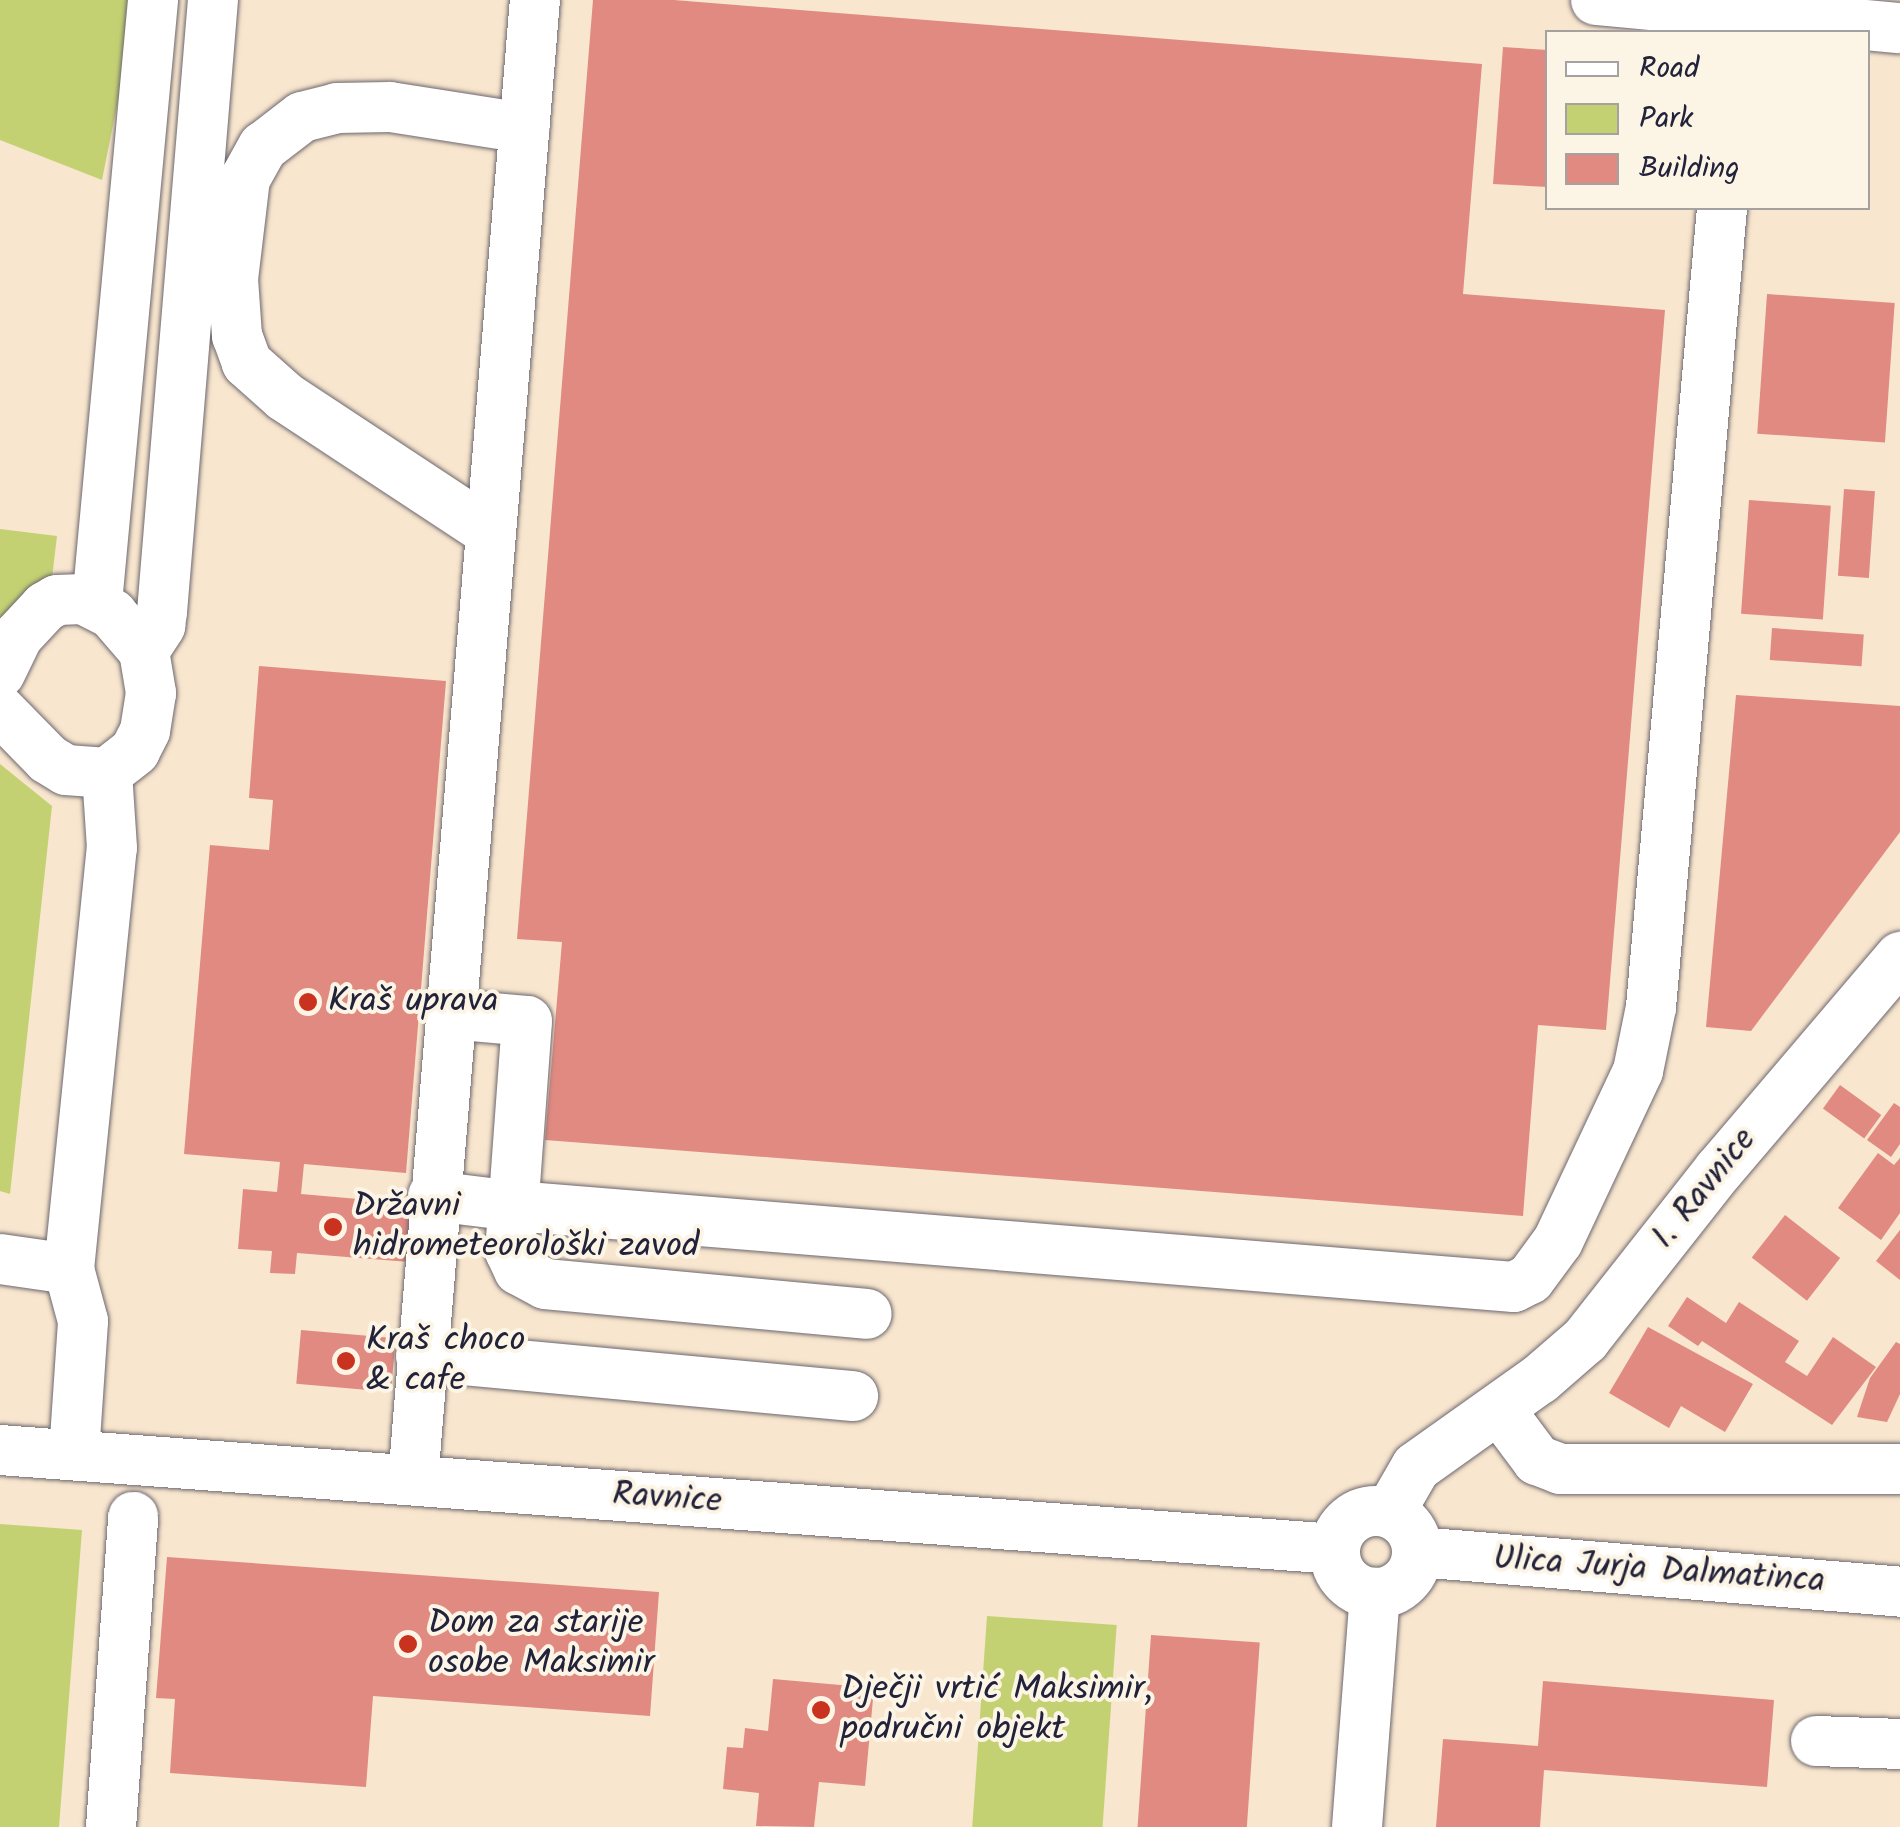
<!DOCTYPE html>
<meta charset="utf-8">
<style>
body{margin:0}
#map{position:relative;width:1900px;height:1827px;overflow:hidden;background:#f8e6ce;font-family:Kalam,sans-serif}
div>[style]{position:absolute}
.green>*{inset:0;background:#c4d173;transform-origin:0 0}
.building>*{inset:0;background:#e18a82;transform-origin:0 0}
.roads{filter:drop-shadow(0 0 2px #6d676e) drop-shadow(0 0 2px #6d676e)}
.minor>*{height:50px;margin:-25px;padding:0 25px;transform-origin:25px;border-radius:25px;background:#fff}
.minor>.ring{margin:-25px;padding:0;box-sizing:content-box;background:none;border:50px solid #fff;border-radius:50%}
.dots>*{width:28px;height:28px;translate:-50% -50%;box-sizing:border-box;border:5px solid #fcf5e5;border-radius:50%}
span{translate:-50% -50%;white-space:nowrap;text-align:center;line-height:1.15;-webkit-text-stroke:8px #fcf5e5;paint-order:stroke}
.poi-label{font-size:35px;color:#22223b}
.left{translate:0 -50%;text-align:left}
.street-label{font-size:35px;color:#22223b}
.legend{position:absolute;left:1545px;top:30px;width:325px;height:180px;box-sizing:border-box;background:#fcf5e5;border:2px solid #a5a1a1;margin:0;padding:12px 18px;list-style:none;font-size:30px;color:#22223b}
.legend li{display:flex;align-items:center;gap:20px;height:50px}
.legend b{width:50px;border:2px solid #a5a1a1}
</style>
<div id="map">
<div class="green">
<div style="clip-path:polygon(0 0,138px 0,102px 180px,0 140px)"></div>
<div style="clip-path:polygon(0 529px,57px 536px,52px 578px,0 640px)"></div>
<div style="clip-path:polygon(0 764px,52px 806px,10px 1194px,0 1191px)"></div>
<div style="clip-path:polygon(0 1524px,82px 1530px,59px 1827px,0 1827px)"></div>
<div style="left:987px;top:1616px;width:130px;height:212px;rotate:4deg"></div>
</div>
<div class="building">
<div style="clip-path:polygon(593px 0,674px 0,1482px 64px,1463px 294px,1665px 310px,1606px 1030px,1538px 1025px,1523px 1216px,545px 1140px,562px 942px,517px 939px)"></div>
<div style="clip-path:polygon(1503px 47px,1548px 50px,1548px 187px,1493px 184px)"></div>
<div style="left:1767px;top:294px;width:128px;height:140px;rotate:4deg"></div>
<div style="left:1844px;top:489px;width:31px;height:87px;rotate:4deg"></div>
<div style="left:1749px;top:500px;width:82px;height:114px;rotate:4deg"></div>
<div style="left:1772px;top:628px;width:92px;height:32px;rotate:4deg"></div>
<div style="clip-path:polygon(259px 666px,446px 681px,406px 1173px,304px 1164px,301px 1194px,427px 1205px,422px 1263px,297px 1253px,295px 1274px,270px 1273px,272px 1251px,238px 1249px,243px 1189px,277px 1192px,280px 1162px,184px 1154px,210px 845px,269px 850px,273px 800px,249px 798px)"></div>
<div style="clip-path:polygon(1736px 695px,1900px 706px,1900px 832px,1751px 1031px,1706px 1027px)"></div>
<div style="left:1840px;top:1085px;width:51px;height:29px;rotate:36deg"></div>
<div style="clip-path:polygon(1894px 1103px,1900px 1107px,1900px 1144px,1891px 1157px,1867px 1140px)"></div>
<div style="clip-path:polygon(1878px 1153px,1894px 1165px,1900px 1158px,1900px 1213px,1881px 1240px,1838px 1208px)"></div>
<div style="left:1785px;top:1215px;width:70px;height:54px;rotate:38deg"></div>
<div style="clip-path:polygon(1900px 1230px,1900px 1280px,1876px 1261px)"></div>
<div style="clip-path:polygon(1687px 1297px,1726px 1323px,1739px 1302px,1799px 1341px,1785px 1362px,1807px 1376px,1833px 1337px,1876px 1367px,1832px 1425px,1702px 1341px,1698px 1346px,1668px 1326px)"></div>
<div style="clip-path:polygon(1648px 1327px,1753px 1384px,1725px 1432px,1681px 1406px,1669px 1428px,1609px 1393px)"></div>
<div style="left:301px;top:1330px;width:95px;height:54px;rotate:5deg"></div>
<div style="clip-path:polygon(1896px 1342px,1900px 1344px,1900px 1394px,1887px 1422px,1857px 1417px,1870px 1378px)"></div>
<div style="clip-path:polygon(167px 1557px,659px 1592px,650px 1716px,373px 1696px,366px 1787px,170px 1773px,175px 1699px,156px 1698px)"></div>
<div style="left:1151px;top:1635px;width:109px;height:193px;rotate:4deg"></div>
<div style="clip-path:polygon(773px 1679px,874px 1688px,865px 1786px,819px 1782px,814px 1827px,756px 1826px,759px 1793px,723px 1789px,727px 1747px,743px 1748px,745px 1728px,768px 1731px)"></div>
<div style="clip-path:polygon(1543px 1681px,1774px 1700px,1767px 1787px,1544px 1770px,1540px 1827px,1436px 1827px,1443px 1739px,1538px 1746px)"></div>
</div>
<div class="roads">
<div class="minor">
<div style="left:1596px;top:0;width:305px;rotate:5.3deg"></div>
<div style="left:490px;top:532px;width:247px;rotate:-146.6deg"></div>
<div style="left:284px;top:396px;width:50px;rotate:-138.3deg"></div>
<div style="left:247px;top:363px;width:29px;rotate:-110deg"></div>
<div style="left:237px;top:336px;width:57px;rotate:-94deg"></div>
<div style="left:233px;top:279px;width:101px;rotate:-83.2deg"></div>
<div style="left:245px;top:179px;width:37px;rotate:-61deg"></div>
<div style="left:263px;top:147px;width:49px;rotate:-37.6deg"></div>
<div style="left:302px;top:117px;width:36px;rotate:-14deg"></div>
<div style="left:337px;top:108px;width:53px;rotate:-1.1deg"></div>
<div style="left:390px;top:107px;width:136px;rotate:8.9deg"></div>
<div style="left:97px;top:603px;width:606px;rotate:-84.69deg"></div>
<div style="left:144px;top:651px;width:30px;rotate:-57deg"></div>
<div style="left:160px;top:626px;width:14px;rotate:-82deg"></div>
<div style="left:162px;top:612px;width:614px;rotate:-85.24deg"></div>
<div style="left:0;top:673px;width:41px;rotate:-64.1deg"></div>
<div style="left:18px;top:636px;width:40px;rotate:-47deg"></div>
<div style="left:45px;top:607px;width:14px;rotate:-30deg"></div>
<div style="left:57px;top:600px;width:26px;rotate:-2deg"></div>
<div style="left:83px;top:599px;width:33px;rotate:27deg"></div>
<div style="left:112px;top:614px;width:49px;rotate:49.1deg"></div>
<div style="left:144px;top:651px;width:43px;rotate:80.5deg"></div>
<div style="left:151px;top:693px;width:38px;rotate:99deg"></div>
<div style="left:145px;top:731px;width:22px;rotate:117deg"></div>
<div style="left:135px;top:751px;width:36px;rotate:142deg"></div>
<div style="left:107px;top:773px;width:41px;rotate:-175.8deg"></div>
<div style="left:66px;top:770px;width:21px;rotate:-149deg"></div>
<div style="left:48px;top:759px;width:69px;rotate:-134.4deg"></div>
<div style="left:449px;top:1014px;width:78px;rotate:5.1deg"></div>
<div style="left:527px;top:1021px;width:231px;rotate:94.2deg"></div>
<div style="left:510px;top:1251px;width:21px;rotate:65deg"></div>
<div style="left:519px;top:1270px;width:30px;rotate:28deg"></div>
<div style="left:545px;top:1284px;width:323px;rotate:5.3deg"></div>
<div style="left:433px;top:1196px;width:82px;rotate:7deg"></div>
<div style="left:514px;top:1206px;width:1003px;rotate:4.63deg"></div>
<div style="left:1514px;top:1287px;width:18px;rotate:-27deg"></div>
<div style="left:1530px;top:1279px;width:47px;rotate:-53.6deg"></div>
<div style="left:1558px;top:1241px;width:188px;rotate:-64.8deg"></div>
<div style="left:1638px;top:1071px;width:65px;rotate:-78.5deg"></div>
<div style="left:1651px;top:1007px;width:802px;rotate:-84.92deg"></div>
<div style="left:0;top:1259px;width:70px;rotate:8.2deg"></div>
<div style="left:421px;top:1356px;width:434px;rotate:5.3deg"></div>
<div style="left:1499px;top:1409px;width:64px;rotate:53.3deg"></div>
<div style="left:1537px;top:1460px;width:25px;rotate:21deg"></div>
<div style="left:1560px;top:1469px;width:340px"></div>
<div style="left:0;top:1450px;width:1338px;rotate:4.24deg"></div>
<div style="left:74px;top:1454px;width:133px;rotate:-86.1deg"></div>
<div style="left:83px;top:1321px;width:54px;rotate:-105.1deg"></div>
<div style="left:69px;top:1269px;width:423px;rotate:-84.2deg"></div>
<div style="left:112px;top:848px;width:75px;rotate:-93.8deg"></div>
<div style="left:413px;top:1480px;width:1485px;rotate:-85.29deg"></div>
<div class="ring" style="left:1335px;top:1511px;width:32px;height:32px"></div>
<div style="left:1390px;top:1512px;width:52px;rotate:-60deg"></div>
<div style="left:1416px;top:1467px;width:152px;rotate:-35.4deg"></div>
<div style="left:1540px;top:1379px;width:60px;rotate:-40.9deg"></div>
<div style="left:1585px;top:1340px;width:216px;rotate:-51.8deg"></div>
<div style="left:1719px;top:1170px;width:280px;rotate:-49.6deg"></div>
<div style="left:1418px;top:1552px;width:484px;rotate:4.7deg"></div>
<div style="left:1816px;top:1741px;width:84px;rotate:2deg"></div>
<div style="left:111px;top:1827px;width:311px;rotate:-85.9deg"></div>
<div style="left:1357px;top:1827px;width:235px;rotate:-85.6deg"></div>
</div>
</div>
<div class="dots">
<div style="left:308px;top:1002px;background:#c8321e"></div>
<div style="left:333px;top:1227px;background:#c8321e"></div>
<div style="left:346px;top:1361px;background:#c8321e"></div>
<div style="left:408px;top:1644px;background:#c8321e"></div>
<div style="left:821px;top:1710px;background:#c8321e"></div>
</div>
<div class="poi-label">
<span class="left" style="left:328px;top:1002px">Kraš uprava</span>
<span class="left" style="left:353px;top:1227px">Državni<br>hidrometeorološki zavod</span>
<span class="left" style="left:366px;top:1361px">Kraš choco<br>&amp; cafe</span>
<span class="left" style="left:428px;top:1644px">Dom za starije<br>osobe Maksimir</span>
<span class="left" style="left:841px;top:1710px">Dječji vrtić Maksimir,<br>područni objekt</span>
</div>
<div class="street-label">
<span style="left:1705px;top:1189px;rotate:-51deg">I. Ravnice</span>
<span style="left:667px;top:1499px;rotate:4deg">Ravnice</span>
<span style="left:1659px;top:1571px;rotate:4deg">Ulica Jurja Dalmatinca</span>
</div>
<ul class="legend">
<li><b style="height:12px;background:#fff"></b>Road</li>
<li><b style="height:28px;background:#c4d173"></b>Park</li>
<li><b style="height:28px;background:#e18a82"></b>Building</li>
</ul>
</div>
